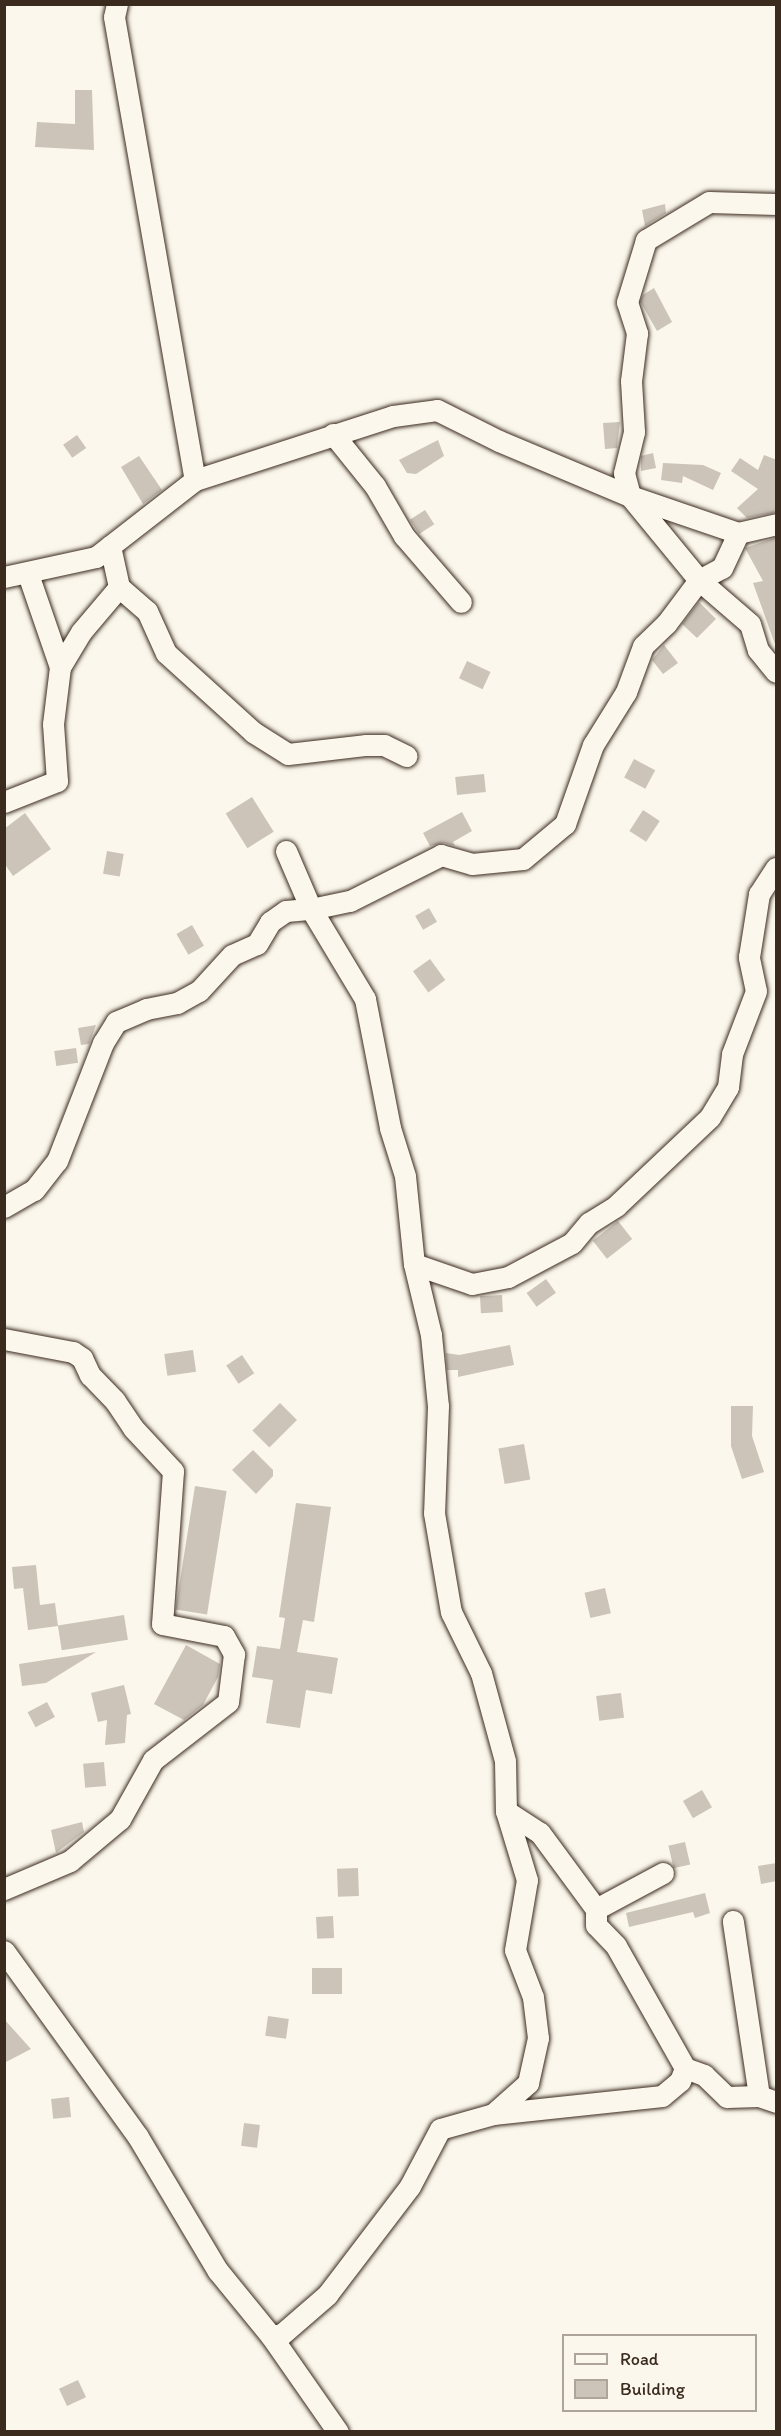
<!DOCTYPE html>
<style>
body{margin:0}
#map{position:relative;width:781px;height:2436px;overflow:hidden;background:#fbf7ec;font-family:Itim,sans-serif}
div>[style]{position:absolute}
.building>*{inset:0;background:#ccc4b9;transform-origin:0 0}
.roads{filter:drop-shadow(0 0 2px #3b2a1e) drop-shadow(0 0 2px #3b2a1e)}
.minor>*{height:21px;margin:-10.5px;padding:0 10.5px;transform-origin:10.5px;border-radius:10.5px;background:#fbf7ec}
span{translate:-50% -50%;white-space:nowrap;text-align:center;line-height:1.15;-webkit-text-stroke:4.5px #fbf7ec;paint-order:stroke}
.frame{position:absolute;inset:0;border:6px solid #3b2a1e;pointer-events:none}
.legend{position:absolute;left:562px;top:2334px;width:195px;height:78px;box-sizing:border-box;background:#fbf7ec;border:2px solid #aea59a;margin:0;padding:8px 10px;list-style:none;font-size:18px;color:#3b2a1e}
.legend li{display:flex;align-items:center;gap:12px;height:30px}
.legend b{width:30px;border:2px solid #aea59a}
</style>
<div id="map">
<div class="building">
<div style="clip-path:polygon(75px 90px,92px 90px,94px 150px,35px 147px,37px 122px,75px 124px)"></div>
<div style="clip-path:polygon(665px 204px,666px 213px,645px 226px,642px 210px)"></div>
<div style="clip-path:polygon(654px 288px,672px 322px,657px 331px,640px 301px,643px 295px)"></div>
<div style="clip-path:polygon(620px 422px,617px 448px,605px 449px,603px 423px)"></div>
<div style="left:77px;top:435px;width:16px;height:17px;rotate:55deg"></div>
<div style="clip-path:polygon(438px 440px,444px 456px,416px 474px,407px 473px,399px 460px)"></div>
<div style="clip-path:polygon(653px 453px,656px 468px,641px 471px,641px 456px)"></div>
<div style="clip-path:polygon(764px 455px,777px 460px,777px 512px,747px 518px,737px 508px,758px 489px,731px 471px,740px 458px,758px 470px)"></div>
<div style="clip-path:polygon(139px 456px,162px 490px,143px 504px,121px 467px)"></div>
<div style="clip-path:polygon(663px 463px,703px 465px,721px 473px,713px 490px,683px 476px,682px 483px,661px 480px)"></div>
<div style="left:425px;top:510px;width:17px;height:18px;rotate:57deg"></div>
<div style="clip-path:polygon(777px 537px,777px 647px,776px 647px,753px 583px,763px 581px,745px 548px)"></div>
<div style="clip-path:polygon(699px 602px,716px 619px,697px 638px,682px 624px)"></div>
<div style="clip-path:polygon(664px 645px,678px 663px,663px 674px,652px 660px)"></div>
<div style="left:467px;top:661px;width:26px;height:19px;rotate:25deg"></div>
<div style="left:634px;top:759px;width:24px;height:21px;rotate:28deg"></div>
<div style="left:484px;top:774px;width:18px;height:29px;rotate:84deg"></div>
<div style="left:252px;top:797px;width:41px;height:31px;rotate:58deg"></div>
<div style="left:643px;top:810px;width:20px;height:25px;rotate:33deg"></div>
<div style="clip-path:polygon(462px 812px,472px 831px,453px 842px,455px 846px,444px 843px,430px 846px,423px 833px)"></div>
<div style="clip-path:polygon(25px 813px,51px 849px,13px 876px,4px 863px,4px 829px)"></div>
<div style="left:107px;top:851px;width:17px;height:23px;rotate:10deg"></div>
<div style="left:429px;top:908px;width:16px;height:16px;rotate:60deg"></div>
<div style="left:192px;top:925px;width:24px;height:18px;rotate:60deg"></div>
<div style="left:430px;top:959px;width:26px;height:21px;rotate:54deg"></div>
<div style="clip-path:polygon(96px 1025px,89px 1044px,81px 1045px,78px 1028px)"></div>
<div style="left:76px;top:1048px;width:15px;height:22px;rotate:82deg"></div>
<div style="left:618px;top:1221px;width:23px;height:32px;rotate:52deg"></div>
<div style="left:546px;top:1279px;width:17px;height:24px;rotate:54deg"></div>
<div style="left:502px;top:1295px;width:17px;height:22px;rotate:87deg"></div>
<div style="clip-path:polygon(510px 1345px,514px 1365px,458px 1377px,458px 1370px,447px 1370px,446px 1353px,459px 1355px)"></div>
<div style="left:193px;top:1350px;width:22px;height:29px;rotate:82deg"></div>
<div style="left:242px;top:1355px;width:22px;height:19px;rotate:56deg"></div>
<div style="left:280px;top:1403px;width:24px;height:39px;rotate:45deg"></div>
<div style="clip-path:polygon(731px 1406px,753px 1406px,752px 1436px,764px 1472px,742px 1479px,731px 1446px)"></div>
<div style="left:524px;top:1444px;width:36px;height:26px;rotate:80deg"></div>
<div style="clip-path:polygon(253px 1450px,273px 1470px,273px 1476px,256px 1494px,232px 1470px)"></div>
<div style="left:195px;top:1486px;width:32px;height:125px;rotate:9deg"></div>
<div style="clip-path:polygon(296px 1503px,331px 1507px,314px 1622px,303px 1620px,297px 1652px,338px 1658px,332px 1694px,306px 1690px,300px 1728px,266px 1723px,273px 1680px,252px 1677px,257px 1646px,280px 1649px,285px 1618px,279px 1617px)"></div>
<div style="clip-path:polygon(36px 1565px,40px 1605px,55px 1603px,58px 1626px,28px 1630px,23px 1588px,14px 1589px,12px 1567px)"></div>
<div style="left:605px;top:1588px;width:26px;height:21px;rotate:77deg"></div>
<div style="left:124px;top:1615px;width:25px;height:67px;rotate:81deg"></div>
<div style="clip-path:polygon(186px 1645px,220px 1664px,218px 1677px,203px 1705px,184px 1720px,154px 1704px)"></div>
<div style="clip-path:polygon(96px 1652px,46px 1683px,22px 1686px,19px 1664px)"></div>
<div style="clip-path:polygon(124px 1685px,131px 1714px,127px 1715px,125px 1743px,105px 1745px,107px 1720px,98px 1722px,91px 1693px)"></div>
<div style="left:621px;top:1693px;width:25px;height:25px;rotate:83deg"></div>
<div style="left:47px;top:1702px;width:17px;height:22px;rotate:62deg"></div>
<div style="left:104px;top:1762px;width:24px;height:21px;rotate:85deg"></div>
<div style="left:702px;top:1790px;width:20px;height:22px;rotate:60deg"></div>
<div style="clip-path:polygon(82px 1822px,84px 1832px,56px 1853px,51px 1830px)"></div>
<div style="left:685px;top:1842px;width:23px;height:17px;rotate:77deg"></div>
<div style="clip-path:polygon(777px 1863px,777px 1881px,761px 1884px,758px 1866px)"></div>
<div style="left:358px;top:1868px;width:28px;height:21px;rotate:88deg"></div>
<div style="clip-path:polygon(705px 1893px,710px 1913px,695px 1918px,693px 1912px,629px 1927px,626px 1913px)"></div>
<div style="left:333px;top:1916px;width:22px;height:17px;rotate:87deg"></div>
<div style="left:342px;top:1968px;width:26px;height:30px;rotate:90deg"></div>
<div style="left:268px;top:2016px;width:21px;height:20px;rotate:8deg"></div>
<div style="clip-path:polygon(4px 2019px,31px 2049px,4px 2063px)"></div>
<div style="left:69px;top:2097px;width:20px;height:18px;rotate:84deg"></div>
<div style="left:244px;top:2123px;width:16px;height:23px;rotate:7deg"></div>
<div style="left:78px;top:2380px;width:19px;height:21px;rotate:65deg"></div>
</div>
<div class="roads">
<div class="minor">
<div style="left:117px;top:4px;width:13px;rotate:103deg"></div>
<div style="left:114px;top:17px;width:470px;rotate:80.1deg"></div>
<div style="left:776px;top:204px;width:67px;rotate:-178.3deg"></div>
<div style="left:709px;top:202px;width:74px;rotate:148.9deg"></div>
<div style="left:646px;top:240px;width:65px;rotate:107deg"></div>
<div style="left:627px;top:302px;width:33px;rotate:72deg"></div>
<div style="left:637px;top:333px;width:48px;rotate:97.1deg"></div>
<div style="left:631px;top:381px;width:51px;rotate:86.6deg"></div>
<div style="left:634px;top:432px;width:42px;rotate:103.7deg"></div>
<div style="left:624px;top:473px;width:24px;rotate:75deg"></div>
<div style="left:630px;top:496px;width:109px;rotate:50.6deg"></div>
<div style="left:699px;top:580px;width:67px;rotate:40.8deg"></div>
<div style="left:750px;top:624px;width:27px;rotate:73deg"></div>
<div style="left:758px;top:650px;width:28px;rotate:51deg"></div>
<div style="left:333px;top:434px;width:67px;rotate:51.1deg"></div>
<div style="left:375px;top:486px;width:58px;rotate:59.9deg"></div>
<div style="left:404px;top:536px;width:87px;rotate:49.2deg"></div>
<div style="left:4px;top:577px;width:94px;rotate:-12.3deg"></div>
<div style="left:96px;top:557px;width:125px;rotate:-37.9deg"></div>
<div style="left:195px;top:480px;width:208px;rotate:-17.9deg"></div>
<div style="left:393px;top:416px;width:44px;rotate:-7.8deg"></div>
<div style="left:437px;top:410px;width:69px;rotate:26.6deg"></div>
<div style="left:499px;top:441px;width:142px;rotate:22.8deg"></div>
<div style="left:630px;top:496px;width:114px;rotate:18.9deg"></div>
<div style="left:738px;top:533px;width:39px;rotate:-13deg"></div>
<div style="left:119px;top:587px;width:37px;rotate:41deg"></div>
<div style="left:147px;top:611px;width:46px;rotate:65.7deg"></div>
<div style="left:166px;top:653px;width:118px;rotate:42.2deg"></div>
<div style="left:253px;top:732px;width:41px;rotate:32.2deg"></div>
<div style="left:288px;top:754px;width:79px;rotate:-6.6deg"></div>
<div style="left:366px;top:745px;width:18px"></div>
<div style="left:384px;top:745px;width:25px;rotate:26deg"></div>
<div style="left:60px;top:667px;width:41px;rotate:-59deg"></div>
<div style="left:81px;top:632px;width:59px;rotate:-49.8deg"></div>
<div style="left:119px;top:587px;width:42px;rotate:-102.4deg"></div>
<div style="left:4px;top:802px;width:57px;rotate:-21.6deg"></div>
<div style="left:57px;top:781px;width:57px;rotate:-94deg"></div>
<div style="left:53px;top:724px;width:57px;rotate:-83deg"></div>
<div style="left:60px;top:667px;width:98px;rotate:-109deg"></div>
<div style="left:286px;top:851px;width:63px;rotate:66.7deg"></div>
<div style="left:311px;top:909px;width:40px;rotate:-12deg"></div>
<div style="left:350px;top:901px;width:102px;rotate:-26.8deg"></div>
<div style="left:441px;top:855px;width:32px;rotate:16deg"></div>
<div style="left:472px;top:864px;width:51px;rotate:-5.6deg"></div>
<div style="left:523px;top:859px;width:55px;rotate:-39.8deg"></div>
<div style="left:565px;top:824px;width:84px;rotate:-70.5deg"></div>
<div style="left:593px;top:745px;width:62px;rotate:-58.1deg"></div>
<div style="left:626px;top:692px;width:49px;rotate:-69.7deg"></div>
<div style="left:643px;top:646px;width:32px;rotate:-44deg"></div>
<div style="left:666px;top:624px;width:55px;rotate:-53.1deg"></div>
<div style="left:699px;top:580px;width:26px;rotate:-28deg"></div>
<div style="left:722px;top:568px;width:38px;rotate:-65deg"></div>
<div style="left:4px;top:1207px;width:34px;rotate:-30deg"></div>
<div style="left:34px;top:1190px;width:37px;rotate:-52deg"></div>
<div style="left:57px;top:1161px;width:127px;rotate:-68.7deg"></div>
<div style="left:103px;top:1043px;width:25px;rotate:-58deg"></div>
<div style="left:116px;top:1022px;width:33px;rotate:-23deg"></div>
<div style="left:146px;top:1009px;width:32px;rotate:-11deg"></div>
<div style="left:177px;top:1003px;width:25px;rotate:-29deg"></div>
<div style="left:199px;top:991px;width:49px;rotate:-47.5deg"></div>
<div style="left:232px;top:955px;width:27px;rotate:-24deg"></div>
<div style="left:257px;top:944px;width:26px;rotate:-59deg"></div>
<div style="left:270px;top:922px;width:19px;rotate:-35deg"></div>
<div style="left:286px;top:911px;width:25px;rotate:-5deg"></div>
<div style="left:311px;top:909px;width:105px;rotate:59deg"></div>
<div style="left:365px;top:999px;width:131px;rotate:79deg"></div>
<div style="left:390px;top:1128px;width:50px;rotate:72.6deg"></div>
<div style="left:405px;top:1176px;width:88px;rotate:84.2deg"></div>
<div style="left:414px;top:1264px;width:73px;rotate:76.5deg"></div>
<div style="left:431px;top:1335px;width:71px;rotate:84.4deg"></div>
<div style="left:438px;top:1406px;width:107px;rotate:92.1deg"></div>
<div style="left:434px;top:1513px;width:100px;rotate:80.3deg"></div>
<div style="left:451px;top:1612px;width:68px;rotate:63.8deg"></div>
<div style="left:481px;top:1673px;width:91px;rotate:74.7deg"></div>
<div style="left:505px;top:1761px;width:50px;rotate:88.9deg"></div>
<div style="left:506px;top:1811px;width:40px;rotate:32.9deg"></div>
<div style="left:540px;top:1833px;width:94px;rotate:53.6deg"></div>
<div style="left:596px;top:1909px;width:76px;rotate:-28.2deg"></div>
<div style="left:414px;top:1264px;width:61px;rotate:19deg"></div>
<div style="left:472px;top:1284px;width:37px;rotate:-11deg"></div>
<div style="left:508px;top:1277px;width:72px;rotate:-28deg"></div>
<div style="left:572px;top:1243px;width:26px;rotate:-50deg"></div>
<div style="left:589px;top:1223px;width:32px;rotate:-32deg"></div>
<div style="left:616px;top:1206px;width:129px;rotate:-43.4deg"></div>
<div style="left:710px;top:1117px;width:35px;rotate:-59deg"></div>
<div style="left:728px;top:1087px;width:33px;rotate:-83deg"></div>
<div style="left:732px;top:1054px;width:67px;rotate:-69.1deg"></div>
<div style="left:756px;top:991px;width:35px;rotate:-102deg"></div>
<div style="left:749px;top:957px;width:64px;rotate:-81deg"></div>
<div style="left:759px;top:894px;width:31px;rotate:-57deg"></div>
<div style="left:4px;top:1339px;width:70px;rotate:10.7deg"></div>
<div style="left:73px;top:1352px;width:11px;rotate:34deg"></div>
<div style="left:82px;top:1358px;width:19px;rotate:65deg"></div>
<div style="left:90px;top:1375px;width:36px;rotate:46deg"></div>
<div style="left:115px;top:1401px;width:32px;rotate:56deg"></div>
<div style="left:133px;top:1428px;width:59px;rotate:47.1deg"></div>
<div style="left:173px;top:1471px;width:153px;rotate:94.1deg"></div>
<div style="left:162px;top:1624px;width:63px;rotate:11deg"></div>
<div style="left:224px;top:1636px;width:21px;rotate:61deg"></div>
<div style="left:234px;top:1654px;width:48px;rotate:97.1deg"></div>
<div style="left:228px;top:1702px;width:95px;rotate:142.3deg"></div>
<div style="left:153px;top:1760px;width:68px;rotate:119.2deg"></div>
<div style="left:120px;top:1819px;width:65px;rotate:140deg"></div>
<div style="left:70px;top:1861px;width:72px;rotate:157deg"></div>
<div style="left:596px;top:1909px;width:16px;rotate:90deg"></div>
<div style="left:596px;top:1925px;width:29px;rotate:46deg"></div>
<div style="left:616px;top:1946px;width:140px;rotate:60.5deg"></div>
<div style="left:685px;top:2068px;width:20px;rotate:20deg"></div>
<div style="left:704px;top:2075px;width:32px;rotate:44deg"></div>
<div style="left:727px;top:2097px;width:32px;rotate:-2deg"></div>
<div style="left:759px;top:2096px;width:177px;rotate:-98.5deg"></div>
<div style="left:4px;top:1951px;width:229px;rotate:54.2deg"></div>
<div style="left:138px;top:2137px;width:156px;rotate:59.2deg"></div>
<div style="left:218px;top:2271px;width:84px;rotate:50.8deg"></div>
<div style="left:271px;top:2336px;width:117px;rotate:55.1deg"></div>
<div style="left:759px;top:2096px;width:18px;rotate:19deg"></div>
<div style="left:493px;top:2114px;width:170px;rotate:-6.1deg"></div>
<div style="left:662px;top:2096px;width:23px;rotate:-40deg"></div>
<div style="left:680px;top:2081px;width:14px;rotate:-69deg"></div>
<div style="left:271px;top:2336px;width:11px;rotate:-10deg"></div>
<div style="left:282px;top:2334px;width:60px;rotate:-40.9deg"></div>
<div style="left:327px;top:2295px;width:137px;rotate:-52.7deg"></div>
<div style="left:410px;top:2186px;width:64px;rotate:-62.2deg"></div>
<div style="left:440px;top:2129px;width:55px;rotate:-15.8deg"></div>
<div style="left:493px;top:2114px;width:47px;rotate:-41.5deg"></div>
<div style="left:528px;top:2083px;width:46px;rotate:-77.5deg"></div>
<div style="left:538px;top:2038px;width:41px;rotate:-97deg"></div>
<div style="left:533px;top:1997px;width:50px;rotate:-111deg"></div>
<div style="left:515px;top:1950px;width:71px;rotate:-80.3deg"></div>
<div style="left:527px;top:1880px;width:72px;rotate:-106.9deg"></div>
</div>
</div>
<div class="frame"></div>
<ul class="legend">
<li><b style="height:8px;background:#fbf7ec"></b>Road</li>
<li><b style="height:16px;background:#ccc4b9"></b>Building</li>
</ul>
</div>
